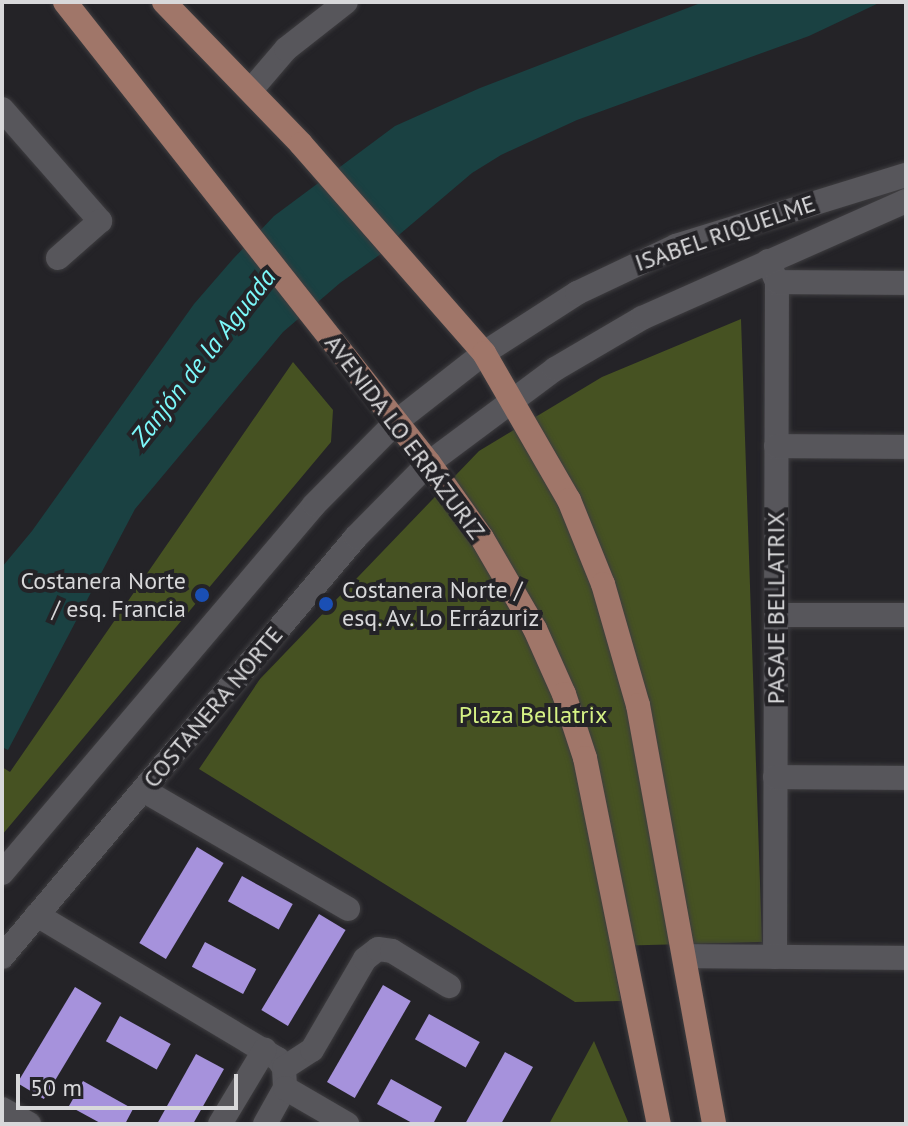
<!DOCTYPE html>
<meta charset="utf-8">
<style>
body{margin:0}
#map{position:relative;width:908px;height:1126px;overflow:hidden;background:#242327;font-family:"PT Sans",sans-serif}
div>[style]{position:absolute}
.green>*{inset:0;background:#465222}
.water>*{inset:0;background:#1a4142}
.building>*{inset:0;background:#a692dc;transform-origin:0 0}
.roads{filter:drop-shadow(0 0 2px #3e3d40) drop-shadow(0 0 2px #3e3d40)}
.minor>*{height:24px;margin:-12px;padding:0 12px;transform-origin:12px;border-radius:12px;background:#57565b}
.major>*{height:24px;margin:-12px;padding:0 12px;transform-origin:12px;border-radius:12px;background:#a07669}
.dots>*{width:22px;height:22px;translate:-50% -50%;box-sizing:border-box;border:4px solid #242327;border-radius:50%}
span{translate:-50% -50%;white-space:nowrap;text-align:center;line-height:1.15;-webkit-text-stroke:8px #242327;paint-order:stroke}
.street-label{font-size:24px;color:#d8d8da}
.poi-label{font-size:24px;color:#d8d8da}
.right{translate:-100% -50%;text-align:right}
.left{translate:0 -50%;text-align:left}
.park-label{font-size:24px;color:#d6f285}
.water-label{font-size:26px;color:#7cf8fa;font-style:italic}
.frame{position:absolute;inset:0;border:4px solid #d8d8da;pointer-events:none}
.scale{position:absolute;left:16px;top:1074px;width:222px;height:36px;box-sizing:border-box;border:4px solid #d8d8da;border-top:0;padding-left:10px;font-size:24px;line-height:28px;white-space:nowrap;color:#d8d8da;-webkit-text-stroke:6px #242327;paint-order:stroke}
</style>
<div id="map">
<div class="green">
<div style="clip-path:polygon(741px 319px,762px 942px,611px 946px,621px 1001px,575px 1002px,199px 769px,260px 679px,479px 451px,602px 377px)"></div>
<div style="clip-path:polygon(293px 362px,333px 410px,331px 442px,2px 835px,2px 767px,10px 772px)"></div>
<div style="clip-path:polygon(594px 1041px,629px 1124px,549px 1124px)"></div>
</div>
<div class="water">
<div style="clip-path:polygon(703px 2px,881px 2px,809px 36px,577px 120px,501px 155px,472px 173px,380px 251px,392px 246px,340px 283px,283px 332px,135px 509px,8px 750px,2px 747px,2px 567px,32px 531px,194px 304px,233px 259px,274px 216px,395px 126px,480px 88px)"></div>
</div>
<div class="building">
<div style="left:197px;top:847px;width:31px;height:112px;rotate:31deg"></div>
<div style="left:242px;top:876px;width:58px;height:29px;rotate:29deg"></div>
<div style="left:319px;top:914px;width:31px;height:112px;rotate:31deg"></div>
<div style="left:205px;top:942px;width:58px;height:28px;rotate:28deg"></div>
<div style="left:383px;top:985px;width:32px;height:112px;rotate:30deg"></div>
<div style="left:75px;top:987px;width:31px;height:112px;rotate:31deg"></div>
<div style="left:429px;top:1014px;width:58px;height:29px;rotate:29deg"></div>
<div style="left:120px;top:1016px;width:58px;height:29px;rotate:29deg"></div>
<div style="clip-path:polygon(505px 1052px,533px 1067px,501px 1124px,465px 1124px)"></div>
<div style="clip-path:polygon(196px 1054px,224px 1069px,193px 1124px,157px 1124px)"></div>
<div style="clip-path:polygon(391px 1079px,442px 1107px,433px 1124px,414px 1124px,377px 1104px)"></div>
<div style="clip-path:polygon(83px 1081px,133px 1109px,125px 1124px,102px 1124px,69px 1106px)"></div>
</div>
<div class="roads">
<div class="minor">
<div style="left:251px;top:90px;width:54px;rotate:-49.5deg"></div>
<div style="left:286px;top:49px;width:76px;rotate:-38.1deg"></div>
<div style="left:2px;top:109px;width:149px;rotate:48.8deg"></div>
<div style="left:100px;top:221px;width:56px;rotate:138.6deg"></div>
<div style="left:768px;top:261px;width:23px;rotate:67deg"></div>
<div style="left:777px;top:282px;width:675px;rotate:90.17deg"></div>
<div style="left:777px;top:282px;width:129px;rotate:0.4deg"></div>
<div style="left:776px;top:446px;width:130px;rotate:0.4deg"></div>
<div style="left:776px;top:615px;width:130px"></div>
<div style="left:775px;top:777px;width:131px;rotate:0.4deg"></div>
<div style="left:143px;top:790px;width:237px;rotate:30.1deg"></div>
<div style="left:2px;top:873px;width:482px;rotate:-49.7deg"></div>
<div style="left:314px;top:505px;width:117px;rotate:-45.3deg"></div>
<div style="left:396px;top:422px;width:112px;rotate:-38.1deg"></div>
<div style="left:484px;top:353px;width:111px;rotate:-32.8deg"></div>
<div style="left:577px;top:293px;width:110px;rotate:-25.4deg"></div>
<div style="left:676px;top:246px;width:241px;rotate:-17.2deg"></div>
<div style="left:37px;top:915px;width:281px;rotate:30.9deg"></div>
<div style="left:278px;top:1059px;width:11px;rotate:56deg"></div>
<div style="left:284px;top:1068px;width:20px;rotate:87deg"></div>
<div style="left:285px;top:1088px;width:41px;rotate:119.1deg"></div>
<div style="left:684px;top:956px;width:222px;rotate:0.5deg"></div>
<div style="left:2px;top:957px;width:549px;rotate:-49.87deg"></div>
<div style="left:356px;top:537px;width:104px;rotate:-45.4deg"></div>
<div style="left:429px;top:463px;width:157px;rotate:-36.7deg"></div>
<div style="left:555px;top:369px;width:101px;rotate:-30.4deg"></div>
<div style="left:642px;top:318px;width:289px;rotate:-23.9deg"></div>
<div style="left:284px;top:1068px;width:33px;rotate:-33deg"></div>
<div style="left:312px;top:1050px;width:105px;rotate:-59.8deg"></div>
<div style="left:365px;top:959px;width:16px;rotate:-38deg"></div>
<div style="left:378px;top:949px;width:14px;rotate:8deg"></div>
<div style="left:392px;top:951px;width:67px;rotate:31.6deg"></div>
<div style="left:285px;top:1088px;width:72px;rotate:30.1deg"></div>
<div style="left:2px;top:1109px;width:31px;rotate:29deg"></div>
<div style="left:220px;top:1124px;width:87px;rotate:-59deg"></div>
</div>
<div class="major">
<div style="left:65px;top:2px;width:587px;rotate:51.71deg"></div>
<div style="left:429px;top:463px;width:92px;rotate:54.8deg"></div>
<div style="left:482px;top:538px;width:105px;rotate:59.8deg"></div>
<div style="left:535px;top:629px;width:71px;rotate:66deg"></div>
<div style="left:564px;top:694px;width:67px;rotate:71.8deg"></div>
<div style="left:585px;top:758px;width:373px;rotate:78.6deg"></div>
<div style="left:164px;top:2px;width:197px;rotate:46deg"></div>
<div style="left:301px;top:144px;width:278px;rotate:48.8deg"></div>
<div style="left:484px;top:353px;width:170px;rotate:60deg"></div>
<div style="left:569px;top:500px;width:91px;rotate:68deg"></div>
<div style="left:603px;top:584px;width:126px;rotate:73.9deg"></div>
<div style="left:638px;top:705px;width:426px;rotate:79.7deg"></div>
</div>
</div>
<div class="dots">
<div style="left:202px;top:595px;background:#1a4fb4"></div>
<div style="left:326px;top:604px;background:#1a4fb4"></div>
</div>
<div class="street-label">
<span style="left:725px;top:233px;rotate:-19deg">ISABEL RIQUELME</span>
<span style="left:405px;top:437px;rotate:53deg">AVENIDA LO ERRÁZURIZ</span>
<span style="left:776px;top:608px;rotate:-90deg">PASAJE BELLATRIX</span>
<span style="left:213px;top:707px;rotate:-50deg">COSTANERA NORTE</span>
</div>
<div class="poi-label">
<span class="right" style="left:186px;top:595px">Costanera Norte<br>/ esq. Francia</span>
<span class="left" style="left:342px;top:604px">Costanera Norte /<br>esq. Av. Lo Errázuriz</span>
</div>
<div class="park-label">
<span style="left:533px;top:715px">Plaza Bellatrix</span>
</div>
<div class="water-label">
<span style="left:203px;top:357px;rotate:-52deg">Zanjón de la Aguada</span>
</div>
<div class="frame"></div>
<div class="scale">50 m</div>
</div>
